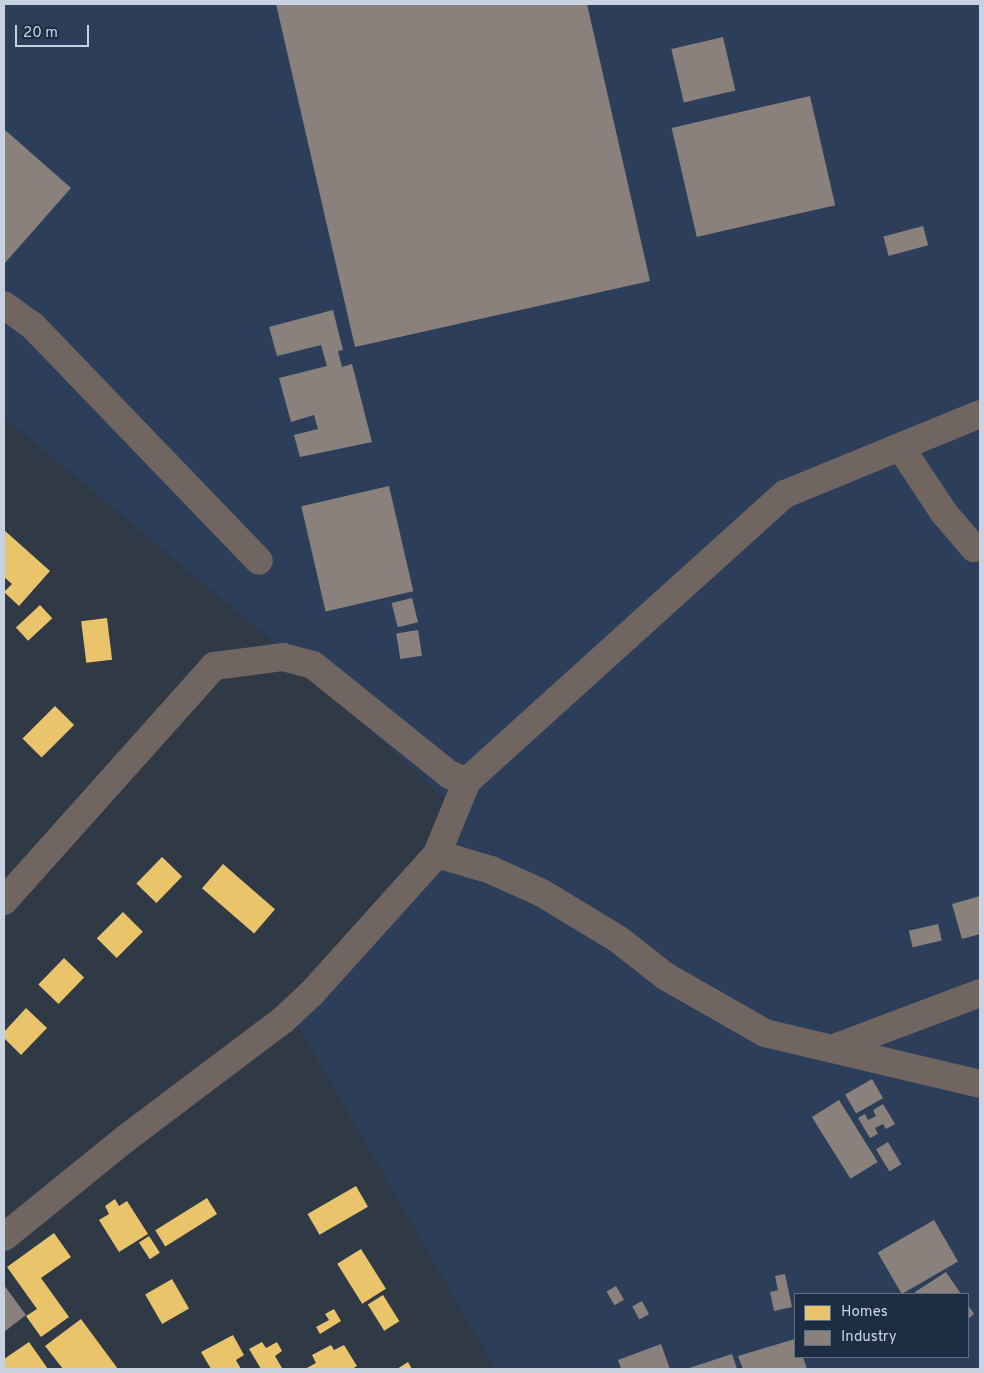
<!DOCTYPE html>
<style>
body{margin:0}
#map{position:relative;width:984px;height:1373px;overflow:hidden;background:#303946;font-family:Overpass,sans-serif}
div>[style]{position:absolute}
.built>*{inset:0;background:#2c3e5a}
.homes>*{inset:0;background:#e9c46a;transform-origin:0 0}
.industry>*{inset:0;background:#8a817c;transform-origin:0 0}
.minor>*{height:28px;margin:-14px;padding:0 14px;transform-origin:14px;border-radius:14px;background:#706560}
span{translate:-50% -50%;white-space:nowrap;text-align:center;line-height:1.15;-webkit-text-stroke:5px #1d2d44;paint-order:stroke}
.frame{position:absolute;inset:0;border:5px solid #c8d2e1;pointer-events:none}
.legend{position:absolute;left:794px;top:1293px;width:175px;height:65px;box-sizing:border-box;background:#1d2d44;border:1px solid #616f83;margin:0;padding:6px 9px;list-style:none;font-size:15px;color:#c8d2e1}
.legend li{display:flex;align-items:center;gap:10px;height:25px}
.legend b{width:25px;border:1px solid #616f83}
.scale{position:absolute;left:15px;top:25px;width:74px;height:22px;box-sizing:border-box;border:2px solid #c8d2e1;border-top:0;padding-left:6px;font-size:15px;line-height:18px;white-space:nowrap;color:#c8d2e1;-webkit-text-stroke:4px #1d2d44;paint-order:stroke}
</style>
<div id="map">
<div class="built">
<div style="clip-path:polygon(evenodd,4px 4px,980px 4px,980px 1369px,495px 1369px,286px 1004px,383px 911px,450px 805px,305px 668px,4px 417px,4px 4px,795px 1294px,968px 1294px,968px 1357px,795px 1357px,795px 1294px)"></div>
</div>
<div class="homes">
<div style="clip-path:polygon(4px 530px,50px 571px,19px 606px,4px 592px,12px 584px,4px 577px)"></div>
<div style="left:40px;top:605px;width:18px;height:33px;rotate:47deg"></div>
<div style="left:107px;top:618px;width:42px;height:26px;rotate:83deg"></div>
<div style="left:55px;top:706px;width:27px;height:46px;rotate:45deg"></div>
<div style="left:162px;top:857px;width:28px;height:37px;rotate:44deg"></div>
<div style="left:223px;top:864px;width:69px;height:32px;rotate:41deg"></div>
<div style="left:123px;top:912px;width:28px;height:37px;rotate:45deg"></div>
<div style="left:64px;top:958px;width:28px;height:37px;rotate:44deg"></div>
<div style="clip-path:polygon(26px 1008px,47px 1028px,21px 1055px,4px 1038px,4px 1032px)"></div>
<div style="left:356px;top:1186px;width:24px;height:56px;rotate:60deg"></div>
<div style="left:207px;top:1198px;width:19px;height:61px;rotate:58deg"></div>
<div style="clip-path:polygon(115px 1199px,119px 1206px,127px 1201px,148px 1234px,119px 1252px,99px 1220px,109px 1214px,105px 1206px)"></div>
<div style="clip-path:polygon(54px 1233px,71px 1257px,41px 1278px,69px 1317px,41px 1337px,26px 1316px,37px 1309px,7px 1267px)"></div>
<div style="left:149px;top:1236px;width:20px;height:12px;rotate:57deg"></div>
<div style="left:361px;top:1249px;width:47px;height:28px;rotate:58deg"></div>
<div style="left:172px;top:1279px;width:34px;height:31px;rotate:60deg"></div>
<div style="left:383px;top:1295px;width:31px;height:18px;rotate:58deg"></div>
<div style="clip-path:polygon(334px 1309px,341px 1321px,320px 1334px,316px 1327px,329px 1320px,325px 1314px)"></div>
<div style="clip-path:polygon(81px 1319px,118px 1369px,63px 1369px,45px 1346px)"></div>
<div style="clip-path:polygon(233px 1335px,244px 1355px,236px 1360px,241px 1369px,211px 1369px,201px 1352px)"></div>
<div style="clip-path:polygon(29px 1342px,48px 1369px,4px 1369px,4px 1359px)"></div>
<div style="clip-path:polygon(262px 1342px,266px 1348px,277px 1342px,282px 1351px,275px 1356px,282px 1368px,261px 1369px,249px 1349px)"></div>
<div style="clip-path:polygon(331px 1345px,334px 1350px,344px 1345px,357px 1366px,352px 1369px,305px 1369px,316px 1363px,312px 1355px)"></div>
<div style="clip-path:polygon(408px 1362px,412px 1369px,397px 1369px)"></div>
</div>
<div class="industry">
<div style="clip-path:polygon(276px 4px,587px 4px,650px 281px,355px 347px)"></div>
<div style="left:723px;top:37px;width:55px;height:53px;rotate:77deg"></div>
<div style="left:810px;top:96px;width:112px;height:142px;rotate:77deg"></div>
<div style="clip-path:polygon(4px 129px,71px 188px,4px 264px)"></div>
<div style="left:923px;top:226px;width:20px;height:41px;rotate:75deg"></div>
<div style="clip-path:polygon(333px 310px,343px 350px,338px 351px,342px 367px,352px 364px,372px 442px,300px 457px,294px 435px,318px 429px,314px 415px,291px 422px,279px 378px,327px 366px,321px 345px,277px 356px,269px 327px)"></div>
<div style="left:389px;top:486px;width:108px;height:90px;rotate:77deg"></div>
<div style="left:412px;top:598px;width:25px;height:21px;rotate:76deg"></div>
<div style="left:418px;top:630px;width:26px;height:22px;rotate:81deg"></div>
<div style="clip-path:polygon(980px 896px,980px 934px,962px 939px,952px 904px)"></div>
<div style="left:938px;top:924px;width:17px;height:30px;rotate:77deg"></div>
<div style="left:872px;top:1079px;width:22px;height:31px;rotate:60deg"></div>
<div style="left:839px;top:1100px;width:73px;height:32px;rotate:58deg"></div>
<div style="clip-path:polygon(883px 1104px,895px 1124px,886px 1129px,883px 1124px,875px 1128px,878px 1134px,870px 1138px,858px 1118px,865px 1114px,868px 1120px,876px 1116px,873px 1110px)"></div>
<div style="left:888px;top:1142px;width:26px;height:14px;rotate:59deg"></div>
<div style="left:934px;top:1220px;width:48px;height:65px;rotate:60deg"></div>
<div style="clip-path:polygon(946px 1272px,961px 1294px,917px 1294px,915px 1292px)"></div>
<div style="clip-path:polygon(785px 1274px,792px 1307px,774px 1311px,770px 1292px,778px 1290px,775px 1276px)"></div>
<div style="clip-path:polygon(4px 1285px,26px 1315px,4px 1332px)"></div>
<div style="left:616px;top:1286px;width:16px;height:11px;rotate:60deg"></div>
<div style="left:642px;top:1301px;width:15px;height:11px;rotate:62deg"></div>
<div style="clip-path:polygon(968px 1305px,974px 1314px,968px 1319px)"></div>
<div style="clip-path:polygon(795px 1339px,795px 1357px,803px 1357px,807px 1369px,743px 1369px,738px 1356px)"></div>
<div style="clip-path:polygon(661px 1344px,670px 1369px,621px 1369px,618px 1360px)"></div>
<div style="clip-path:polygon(732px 1354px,737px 1369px,686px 1369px)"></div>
</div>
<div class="minor">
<div style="left:4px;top:305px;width:34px;rotate:36deg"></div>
<div style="left:32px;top:325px;width:327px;rotate:46.1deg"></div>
<div style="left:901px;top:448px;width:78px;rotate:56.5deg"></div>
<div style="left:944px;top:513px;width:46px;rotate:49.4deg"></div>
<div style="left:974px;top:548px;width:6px;rotate:-18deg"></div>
<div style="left:437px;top:854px;width:79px;rotate:-67.7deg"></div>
<div style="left:467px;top:781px;width:428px;rotate:-42.1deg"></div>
<div style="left:785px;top:494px;width:211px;rotate:-22.3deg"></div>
<div style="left:4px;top:901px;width:315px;rotate:-48.2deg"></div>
<div style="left:214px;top:666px;width:70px;rotate:-7.4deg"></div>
<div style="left:283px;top:657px;width:31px;rotate:15deg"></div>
<div style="left:313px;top:665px;width:176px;rotate:38.8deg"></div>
<div style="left:450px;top:775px;width:18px;rotate:19deg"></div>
<div style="left:834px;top:1048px;width:156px;rotate:-20.6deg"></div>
<div style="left:4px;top:1237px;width:156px;rotate:-39deg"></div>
<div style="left:125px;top:1139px;width:198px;rotate:-37deg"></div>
<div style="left:283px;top:1020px;width:38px;rotate:-43deg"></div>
<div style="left:311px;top:994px;width:188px;rotate:-48deg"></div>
<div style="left:437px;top:854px;width:56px;rotate:16.5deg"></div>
<div style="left:491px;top:870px;width:56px;rotate:24.3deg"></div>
<div style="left:542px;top:893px;width:89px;rotate:31.2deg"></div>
<div style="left:618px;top:939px;width:60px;rotate:38.2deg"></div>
<div style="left:665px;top:976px;width:115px;rotate:29.7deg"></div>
<div style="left:765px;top:1033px;width:221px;rotate:13.3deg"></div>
</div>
<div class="frame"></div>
<ul class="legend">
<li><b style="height:14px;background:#e9c46a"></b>Homes</li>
<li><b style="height:14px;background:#8a817c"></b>Industry</li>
</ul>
<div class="scale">20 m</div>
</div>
